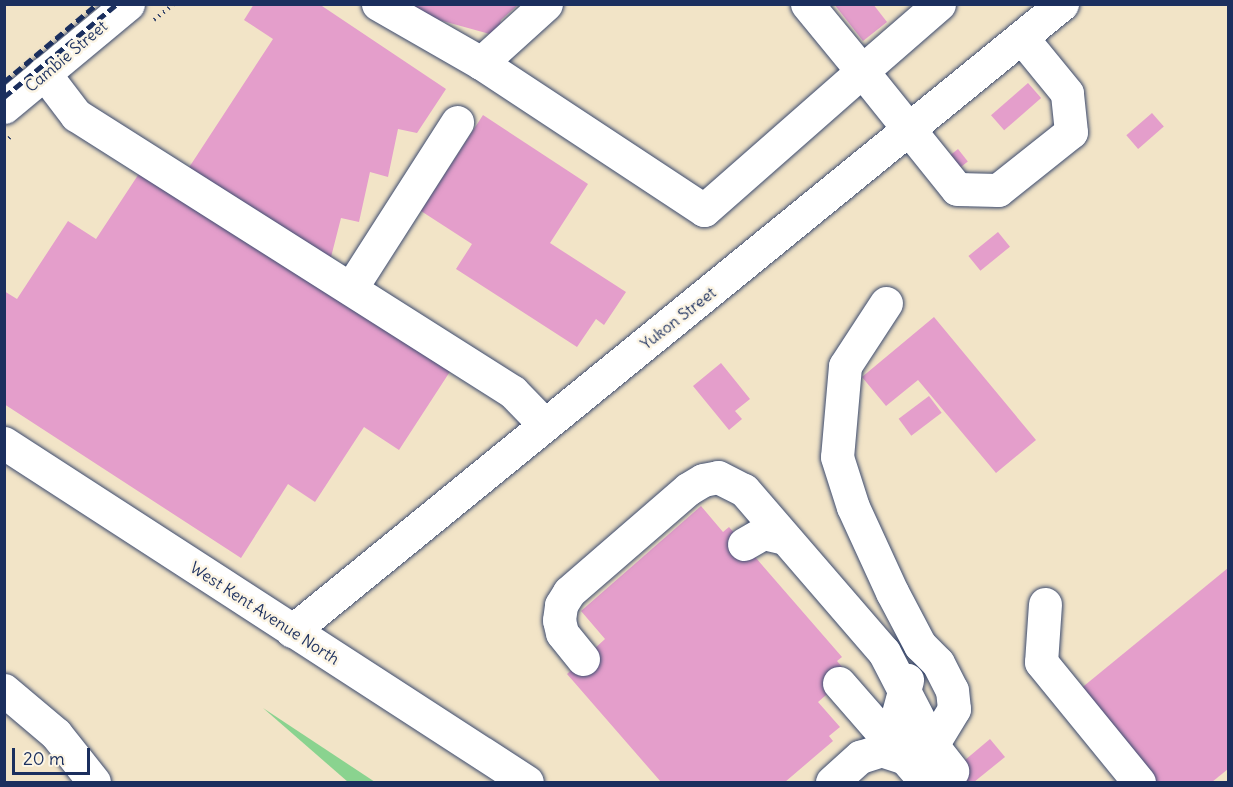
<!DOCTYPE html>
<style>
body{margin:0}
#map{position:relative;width:1233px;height:787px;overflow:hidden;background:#f2e4c7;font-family:Delius,sans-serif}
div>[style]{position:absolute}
.green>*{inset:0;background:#8ad38f}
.building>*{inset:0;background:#e49ecb;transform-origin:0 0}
.path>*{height:4px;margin-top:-2px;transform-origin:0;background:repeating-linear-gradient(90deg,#3b4a6e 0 1.5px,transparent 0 6px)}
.roads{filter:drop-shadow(0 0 2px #3b4a6e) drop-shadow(0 0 2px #3b4a6e)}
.minor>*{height:33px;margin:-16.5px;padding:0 16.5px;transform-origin:16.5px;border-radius:16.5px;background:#fff}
.rail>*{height:4.5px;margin-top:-2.25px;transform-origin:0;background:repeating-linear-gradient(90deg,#1b2f5e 0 9px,transparent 0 13.5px)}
span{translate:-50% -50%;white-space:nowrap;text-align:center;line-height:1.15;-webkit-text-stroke:5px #fcf5e5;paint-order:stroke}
.street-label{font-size:16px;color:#1b2f5e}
.frame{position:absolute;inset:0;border:6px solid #1b2f5e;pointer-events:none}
.scale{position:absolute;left:12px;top:748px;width:78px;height:27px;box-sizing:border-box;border:3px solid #1b2f5e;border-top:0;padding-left:8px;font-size:18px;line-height:21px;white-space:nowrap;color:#1b2f5e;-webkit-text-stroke:4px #fcf5e5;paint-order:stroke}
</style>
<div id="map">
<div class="green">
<div style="clip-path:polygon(263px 708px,375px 782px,348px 782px)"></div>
</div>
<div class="building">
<div style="clip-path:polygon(254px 4px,319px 4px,446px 89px,417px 133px,398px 129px,388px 177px,370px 172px,359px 222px,341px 218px,330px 261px,188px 169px,273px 39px,244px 20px)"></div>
<div style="clip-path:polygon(396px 4px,519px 4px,501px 20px,497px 36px,410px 12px)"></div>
<div style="clip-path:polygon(834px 4px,873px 4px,887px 22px,863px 41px)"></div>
<div style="left:1028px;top:83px;width:20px;height:49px;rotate:49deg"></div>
<div style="left:1152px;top:113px;width:18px;height:34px;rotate:49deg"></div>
<div style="clip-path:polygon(483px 115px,588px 184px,550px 243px,626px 292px,604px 325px,596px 319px,577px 347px,456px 269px,472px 244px,421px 211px)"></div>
<div style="left:958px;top:149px;width:16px;height:10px;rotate:52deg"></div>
<div style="clip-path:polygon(142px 169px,451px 370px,399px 450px,364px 427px,315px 502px,288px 484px,241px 558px,4px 404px,4px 291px,17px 299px,68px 221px,96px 239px)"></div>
<div style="left:998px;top:232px;width:19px;height:38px;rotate:51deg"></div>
<div style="clip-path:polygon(934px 317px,1036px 440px,996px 473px,918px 380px,886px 406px,862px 377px)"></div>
<div style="clip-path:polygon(721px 363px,750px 399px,735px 411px,742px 419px,729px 430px,693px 386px)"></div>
<div style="left:929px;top:396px;width:21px;height:38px;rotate:53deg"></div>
<div style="clip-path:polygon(701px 506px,723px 532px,729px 527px,842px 657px,837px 661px,849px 675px,818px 702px,840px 727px,829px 736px,833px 741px,785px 782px,661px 782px,567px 674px,605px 639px,581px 611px)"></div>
<div style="clip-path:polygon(1228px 568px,1228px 769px,1212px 782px,1155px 782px,1079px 690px)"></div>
<div style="clip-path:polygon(990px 739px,1005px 757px,974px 782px,939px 782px)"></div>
</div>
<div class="path">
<div style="left:154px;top:20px;width:26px;rotate:-39deg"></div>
<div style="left:4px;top:142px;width:11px;rotate:-38deg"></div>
</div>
<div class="roads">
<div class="minor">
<div style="left:378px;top:4px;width:119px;rotate:29.8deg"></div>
<div style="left:546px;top:4px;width:88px;rotate:137.8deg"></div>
<div style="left:481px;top:63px;width:267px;rotate:33.4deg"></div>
<div style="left:704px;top:210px;width:210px;rotate:-41.3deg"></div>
<div style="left:862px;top:71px;width:151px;rotate:51.2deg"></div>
<div style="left:957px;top:189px;width:41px;rotate:1.4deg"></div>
<div style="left:998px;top:190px;width:93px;rotate:-38.5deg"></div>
<div style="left:1071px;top:132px;width:39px;rotate:-96deg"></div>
<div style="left:1067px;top:93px;width:71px;rotate:-129.3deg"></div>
<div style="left:807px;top:4px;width:87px;rotate:50.6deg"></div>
<div style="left:862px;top:71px;width:102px;rotate:-41deg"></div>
<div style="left:44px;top:73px;width:53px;rotate:52.7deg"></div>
<div style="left:76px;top:115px;width:517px;rotate:32.37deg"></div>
<div style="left:513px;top:392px;width:45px;rotate:45.9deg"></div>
<div style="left:4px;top:107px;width:161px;rotate:-39.7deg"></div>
<div style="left:351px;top:288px;width:197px;rotate:-57.4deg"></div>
<div style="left:886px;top:303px;width:75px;rotate:123.1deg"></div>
<div style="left:845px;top:366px;width:91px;rotate:95deg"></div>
<div style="left:837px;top:457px;width:52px;rotate:72.3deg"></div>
<div style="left:853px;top:507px;width:94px;rotate:65.4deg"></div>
<div style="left:892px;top:592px;width:60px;rotate:62.2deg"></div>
<div style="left:920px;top:645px;width:25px;rotate:45deg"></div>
<div style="left:938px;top:663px;width:30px;rotate:63deg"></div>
<div style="left:952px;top:690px;width:19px;rotate:84deg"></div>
<div style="left:954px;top:709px;width:42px;rotate:121.4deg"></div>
<div style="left:4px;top:443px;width:623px;rotate:32.95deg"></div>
<div style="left:744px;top:544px;width:22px;rotate:-30deg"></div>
<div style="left:763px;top:533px;width:22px;rotate:13deg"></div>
<div style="left:1045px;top:604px;width:58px;rotate:93.9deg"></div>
<div style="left:1041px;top:662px;width:155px;rotate:50.8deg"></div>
<div style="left:292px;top:631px;width:993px;rotate:-39.16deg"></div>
<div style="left:583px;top:659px;width:33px;rotate:-129deg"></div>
<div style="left:562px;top:633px;width:13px;rotate:-103deg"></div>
<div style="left:559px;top:620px;width:15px;rotate:-82deg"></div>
<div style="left:561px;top:605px;width:15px;rotate:-58deg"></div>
<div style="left:569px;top:592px;width:157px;rotate:-40.9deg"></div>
<div style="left:688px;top:489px;width:17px;rotate:-31deg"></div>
<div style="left:703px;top:480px;width:15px;rotate:-11deg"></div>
<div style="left:718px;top:477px;width:29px;rotate:27deg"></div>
<div style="left:744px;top:490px;width:214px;rotate:49.2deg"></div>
<div style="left:884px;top:652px;width:105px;rotate:62.7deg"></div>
<div style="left:932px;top:745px;width:33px;rotate:52deg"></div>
<div style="left:839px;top:683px;width:94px;rotate:48.9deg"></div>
<div style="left:4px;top:690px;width:68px;rotate:40.2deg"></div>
<div style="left:56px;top:734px;width:61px;rotate:51.6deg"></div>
<div style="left:905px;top:758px;width:32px;rotate:-110deg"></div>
<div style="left:894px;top:728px;width:50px;rotate:-74.8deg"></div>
<div style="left:832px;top:782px;width:38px;rotate:-42deg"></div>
<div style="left:860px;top:757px;width:22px;rotate:-18deg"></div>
<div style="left:881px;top:750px;width:25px;rotate:18deg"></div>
<div style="left:905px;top:758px;width:32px;rotate:49deg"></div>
</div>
</div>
<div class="rail">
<div style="left:4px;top:82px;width:121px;rotate:-40deg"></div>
<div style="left:4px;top:97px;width:146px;rotate:-39.5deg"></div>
</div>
<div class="street-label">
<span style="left:66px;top:56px;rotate:-40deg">Cambie Street</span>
<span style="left:678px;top:318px;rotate:-38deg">Yukon Street</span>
<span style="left:265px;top:613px;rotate:33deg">West Kent Avenue North</span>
</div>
<div class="frame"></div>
<div class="scale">20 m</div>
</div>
